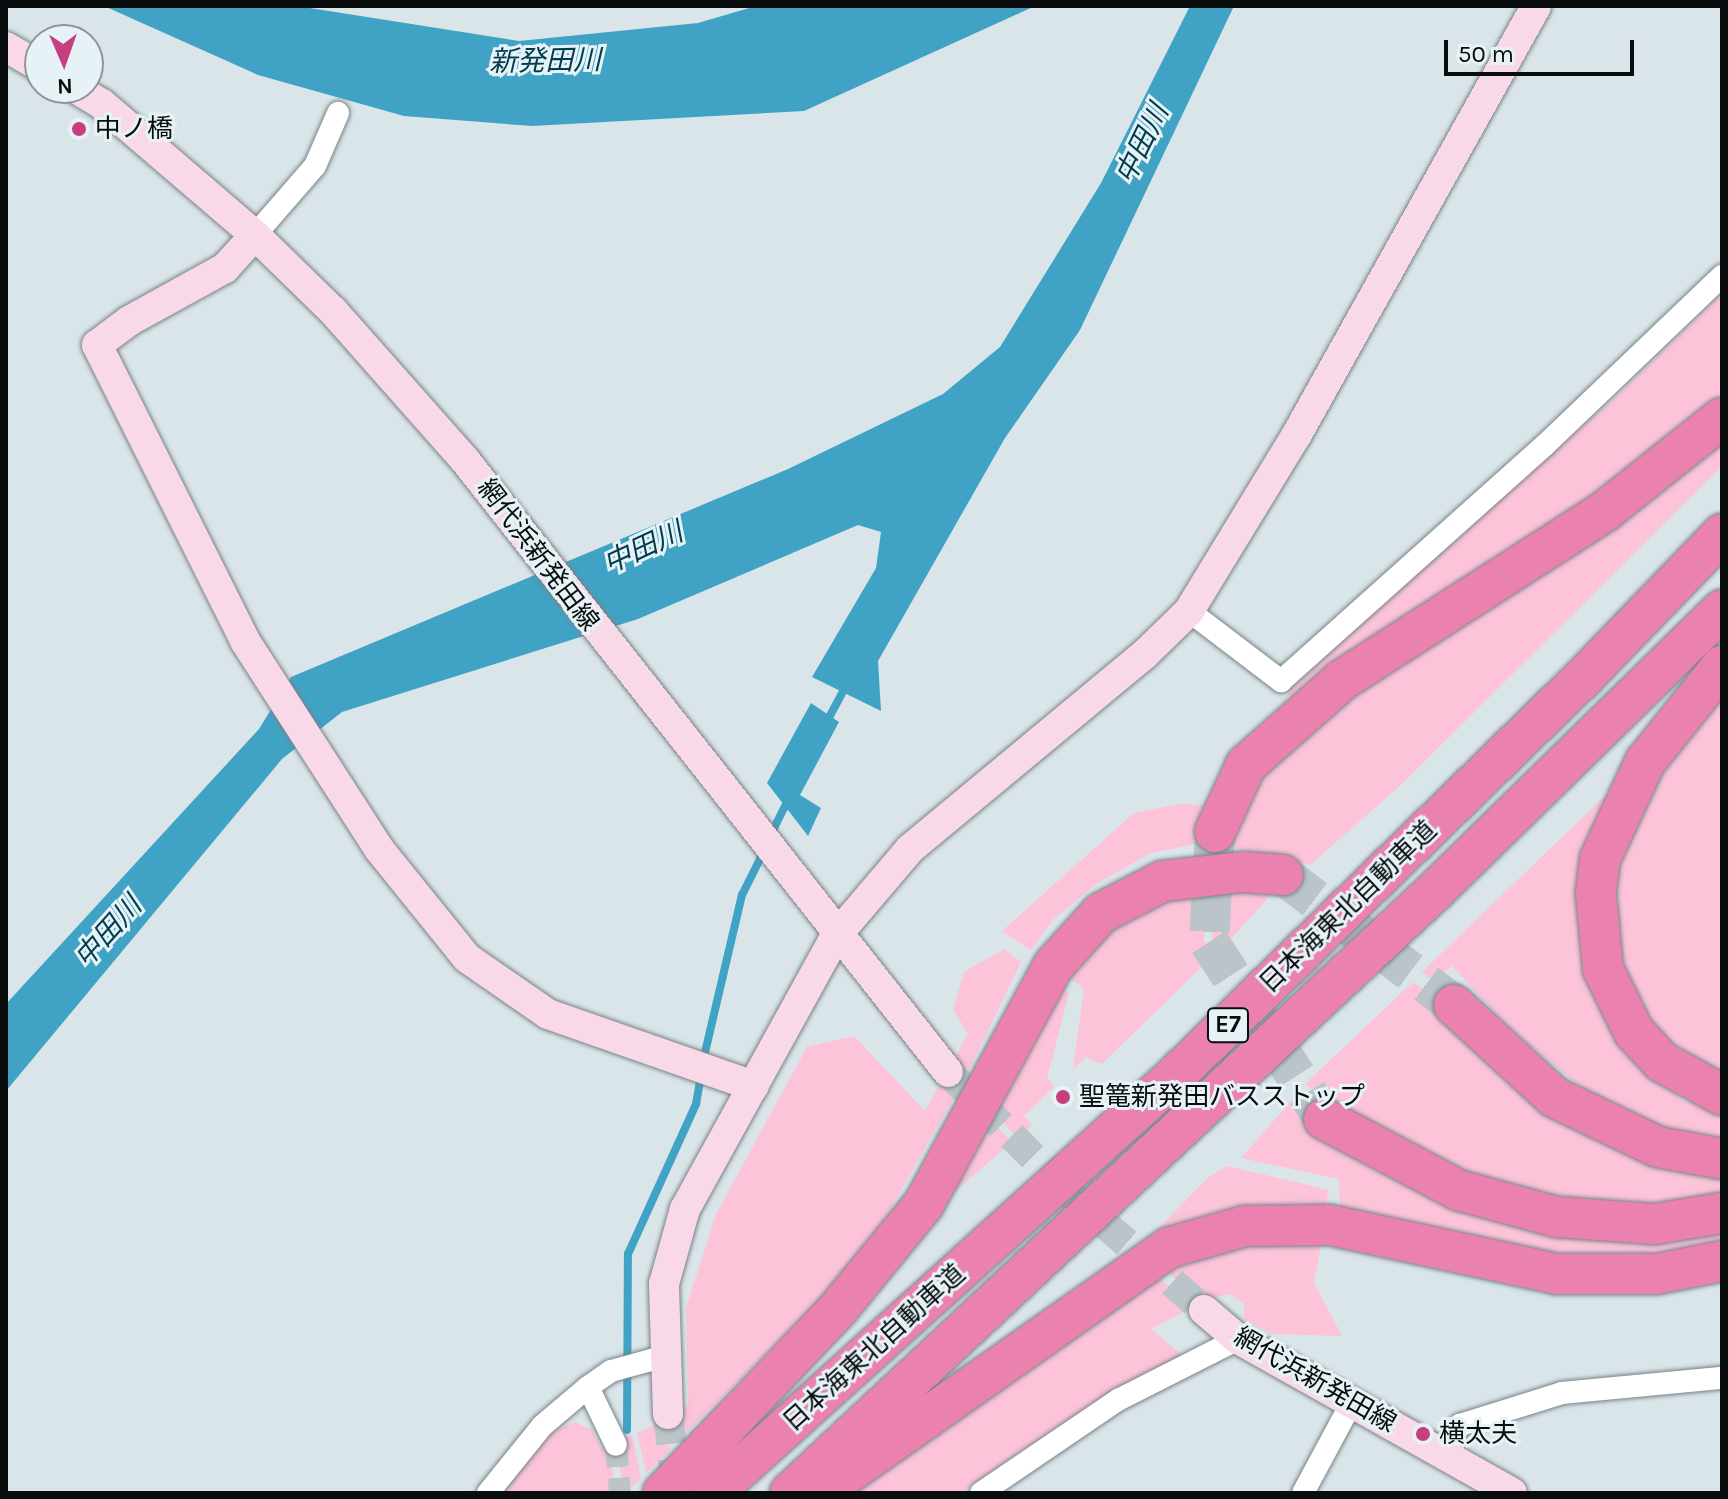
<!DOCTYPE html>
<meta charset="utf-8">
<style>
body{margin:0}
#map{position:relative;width:1728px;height:1499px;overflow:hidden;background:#dae5ea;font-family:Karla,"Noto Sans JP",sans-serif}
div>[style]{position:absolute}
.green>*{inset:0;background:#fcc3d9}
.water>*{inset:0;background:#40a3c5}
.stream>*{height:8px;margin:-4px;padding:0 4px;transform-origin:4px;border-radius:4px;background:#40a3c5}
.street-tunnel>*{height:22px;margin-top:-11px;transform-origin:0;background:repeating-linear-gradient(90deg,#bbc5c9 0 22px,transparent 0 33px)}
.secondary-tunnel>*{height:30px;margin-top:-15px;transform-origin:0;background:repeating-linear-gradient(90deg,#bbc5c9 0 30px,transparent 0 45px)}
.highway-tunnel>*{height:40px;margin-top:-20px;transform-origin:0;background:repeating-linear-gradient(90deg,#bbc5c9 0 40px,transparent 0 60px)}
.roads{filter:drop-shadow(0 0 2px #788387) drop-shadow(0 0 2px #788387)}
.street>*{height:22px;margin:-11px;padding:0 11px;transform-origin:11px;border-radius:11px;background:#fff}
.secondary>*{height:30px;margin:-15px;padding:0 15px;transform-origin:15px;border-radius:15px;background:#f9d9e7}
.highway>*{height:40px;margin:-20px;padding:0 20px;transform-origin:20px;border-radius:20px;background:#ea81ae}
.dots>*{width:22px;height:22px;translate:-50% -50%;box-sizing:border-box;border:4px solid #e7f2f7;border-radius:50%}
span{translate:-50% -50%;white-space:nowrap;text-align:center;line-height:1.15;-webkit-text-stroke:6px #e7f2f7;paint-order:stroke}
.shield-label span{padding:2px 6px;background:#e7f2f7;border:2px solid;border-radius:6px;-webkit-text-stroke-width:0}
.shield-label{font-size:24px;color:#090d0e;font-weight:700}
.poi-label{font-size:26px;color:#090d0e}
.left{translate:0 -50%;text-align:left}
.street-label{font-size:26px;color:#090d0e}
.water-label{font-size:28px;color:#003c4d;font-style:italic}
.frame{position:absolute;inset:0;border:8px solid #090d0e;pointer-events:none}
.north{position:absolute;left:24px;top:24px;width:80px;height:80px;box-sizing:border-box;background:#e7f2f7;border:2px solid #8e969a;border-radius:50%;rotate:178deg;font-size:22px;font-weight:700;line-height:32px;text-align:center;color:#090d0e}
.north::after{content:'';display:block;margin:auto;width:28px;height:36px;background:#c64081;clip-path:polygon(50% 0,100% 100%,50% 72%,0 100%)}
.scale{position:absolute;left:1444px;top:40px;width:190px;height:36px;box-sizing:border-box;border:4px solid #090d0e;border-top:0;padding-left:10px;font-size:24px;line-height:28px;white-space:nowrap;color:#090d0e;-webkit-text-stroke:6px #e7f2f7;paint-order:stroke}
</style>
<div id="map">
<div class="green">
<div style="clip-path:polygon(1722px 294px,1722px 400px,1538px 535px,1290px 698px,1284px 683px,1615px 398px)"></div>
<div style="clip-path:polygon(1722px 443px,1722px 466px,1402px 784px,1310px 865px,1229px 847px,1262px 777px,1330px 711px)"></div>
<div style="clip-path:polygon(1722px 697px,1722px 1074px,1659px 1034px,1629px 985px,1619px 940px,1618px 871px,1656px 783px)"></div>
<div style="clip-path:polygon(1613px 788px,1581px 903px,1662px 1083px,1684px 1101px,1722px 1110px,1722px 1141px,1687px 1140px,1588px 1093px,1510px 1028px,1452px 966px,1433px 981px,1422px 972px)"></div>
<div style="clip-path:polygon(1180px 804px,1203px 805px,1199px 843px,1151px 853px,1096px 884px,1053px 920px,1031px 950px,1002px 931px,1134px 813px)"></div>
<div style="clip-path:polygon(1215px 879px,1276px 889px,1220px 951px,1212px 942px)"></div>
<div style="clip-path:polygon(1207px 882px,1204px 941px,1213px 956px,1102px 1064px,1086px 1057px,1073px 1069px,1084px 989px,1060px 971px,1104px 921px)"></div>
<div style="clip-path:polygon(1004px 949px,1021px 962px,963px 1082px,949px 1069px,968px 1034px,953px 1009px,964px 972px)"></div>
<div style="clip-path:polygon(1052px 982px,1069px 993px,1047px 1078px,1055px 1086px,1024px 1116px,1032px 1126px,1017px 1137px,987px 1106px)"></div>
<div style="clip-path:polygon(1413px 982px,1460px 1021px,1722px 1172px,1722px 1200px,1636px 1211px,1499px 1191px,1323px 1107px,1306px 1083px)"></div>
<div style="clip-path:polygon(854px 1036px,925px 1111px,946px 1073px,960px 1087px,875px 1235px,832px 1288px,677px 1442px,671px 1412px,688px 1405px,686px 1308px,716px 1214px,807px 1047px)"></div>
<div style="clip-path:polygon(1298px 1093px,1312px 1111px,1308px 1119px,1354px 1158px,1457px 1208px,1722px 1227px,1722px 1248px,1616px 1263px,1515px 1254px,1340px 1214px,1339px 1179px,1241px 1158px)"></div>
<div style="clip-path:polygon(982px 1111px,1012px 1142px,922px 1220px)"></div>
<div style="clip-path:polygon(1227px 1166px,1329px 1190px,1324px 1213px,1149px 1238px,1209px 1177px)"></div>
<div style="clip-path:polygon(1299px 1242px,1321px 1245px,1314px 1283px,1342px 1336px,1272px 1334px,1244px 1319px,1244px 1304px,1230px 1294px,1203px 1300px,1162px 1268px,1249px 1245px)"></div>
<div style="clip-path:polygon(1152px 1271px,1192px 1308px,1151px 1329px,1182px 1355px,1175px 1363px,1055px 1428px,961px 1493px,841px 1493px)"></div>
<div style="clip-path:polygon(666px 1419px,670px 1450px,646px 1473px,637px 1433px)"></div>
<div style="clip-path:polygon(574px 1422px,591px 1429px,603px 1450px,610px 1448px,615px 1493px,497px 1493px,545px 1435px)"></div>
<div style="clip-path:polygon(632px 1434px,641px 1479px,623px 1493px,617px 1440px)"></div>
</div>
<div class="water">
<div style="clip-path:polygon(104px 6px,297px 6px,519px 41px,698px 23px,756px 6px,1035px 6px,804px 111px,532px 126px,404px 116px,258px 75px)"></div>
<div style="clip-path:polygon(1190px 6px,1234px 6px,1080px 330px,1005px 438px,878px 661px,881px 711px,812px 677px,876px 568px,881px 532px,858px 525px,638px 619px,342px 712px,282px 759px,6px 1091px,6px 1004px,259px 729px,291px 677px,788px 469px,943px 394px,1000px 347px,1101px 183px)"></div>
<div style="clip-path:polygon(811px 703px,839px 722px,800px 795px,821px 808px,808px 836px,767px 783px)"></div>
</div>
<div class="stream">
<div style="left:825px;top:725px;width:47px;rotate:-61.8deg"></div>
<div style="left:770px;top:836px;width:42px;rotate:-63.4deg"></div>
<div style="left:703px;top:1061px;width:171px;rotate:-76.8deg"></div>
<div style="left:742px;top:895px;width:51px;rotate:-63.4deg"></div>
<div style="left:627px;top:1430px;width:176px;rotate:-89.7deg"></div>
<div style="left:628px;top:1254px;width:165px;rotate:-65.6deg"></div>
<div style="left:696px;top:1104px;width:29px;rotate:-80deg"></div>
</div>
<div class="street-tunnel">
<div style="left:616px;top:1445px;width:48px;rotate:85.2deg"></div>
</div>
<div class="secondary-tunnel">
<div style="left:948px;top:1072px;width:173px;rotate:45deg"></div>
<div style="left:1070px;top:1194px;width:177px;rotate:40.9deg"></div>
<div style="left:668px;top:1414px;width:80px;rotate:83.5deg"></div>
</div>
<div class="highway-tunnel">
<div style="left:1215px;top:832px;width:110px;rotate:93.1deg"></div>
<div style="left:1209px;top:942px;width:211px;rotate:57deg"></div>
<div style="left:1283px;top:875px;width:215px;rotate:37.2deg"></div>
</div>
<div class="roads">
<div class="street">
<div style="left:255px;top:235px;width:91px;rotate:-49deg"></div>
<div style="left:315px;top:166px;width:58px;rotate:-66.5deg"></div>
<div style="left:1189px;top:611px;width:116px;rotate:37.3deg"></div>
<div style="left:1281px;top:681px;width:354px;rotate:-41.8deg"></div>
<div style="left:1545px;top:445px;width:245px;rotate:-43.7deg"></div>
<div style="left:588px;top:1387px;width:64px;rotate:64.2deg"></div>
<div style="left:1443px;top:1453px;width:33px;rotate:-59deg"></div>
<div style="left:1460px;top:1425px;width:107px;rotate:-17.4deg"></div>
<div style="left:1562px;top:1393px;width:161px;rotate:-5.4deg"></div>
<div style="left:488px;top:1493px;width:86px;rotate:-51.1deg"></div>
<div style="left:542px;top:1426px;width:60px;rotate:-40.3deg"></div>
<div style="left:588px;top:1387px;width:28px;rotate:-35deg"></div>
<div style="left:611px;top:1371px;width:57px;rotate:-15.3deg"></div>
<div style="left:981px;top:1493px;width:166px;rotate:-34.2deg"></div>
<div style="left:1118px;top:1400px;width:135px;rotate:-26.9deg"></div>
<div style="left:1303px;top:1493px;width:101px;rotate:-61.7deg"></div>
</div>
<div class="secondary">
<div style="left:6px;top:47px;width:39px;rotate:30deg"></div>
<div style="left:75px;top:88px;width:31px;rotate:31deg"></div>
<div style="left:102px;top:104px;width:201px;rotate:40.6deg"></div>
<div style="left:255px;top:235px;width:109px;rotate:44.3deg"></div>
<div style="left:333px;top:311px;width:198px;rotate:48.5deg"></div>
<div style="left:464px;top:459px;width:781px;rotate:51.71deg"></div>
<div style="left:255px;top:235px;width:45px;rotate:132.3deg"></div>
<div style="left:225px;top:268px;width:110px;rotate:151.1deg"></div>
<div style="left:129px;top:321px;width:40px;rotate:143deg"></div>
<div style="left:97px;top:345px;width:331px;rotate:63.4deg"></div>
<div style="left:245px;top:641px;width:247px;rotate:57.2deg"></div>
<div style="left:379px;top:849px;width:140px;rotate:51.1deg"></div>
<div style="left:467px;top:958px;width:98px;rotate:34.7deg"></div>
<div style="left:548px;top:1014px;width:218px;rotate:19.3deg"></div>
<div style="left:1204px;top:1310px;width:45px;rotate:40.5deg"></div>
<div style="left:1238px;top:1339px;width:314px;rotate:29.3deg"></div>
<div style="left:668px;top:1414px;width:130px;rotate:-91.8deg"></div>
<div style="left:664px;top:1284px;width:78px;rotate:-74.4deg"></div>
<div style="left:685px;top:1209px;width:312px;rotate:-61.1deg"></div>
<div style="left:836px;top:936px;width:114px;rotate:-49.6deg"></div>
<div style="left:910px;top:849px;width:305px;rotate:-39.7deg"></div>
<div style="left:1145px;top:654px;width:62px;rotate:-44.3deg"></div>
<div style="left:1189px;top:611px;width:205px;rotate:-58.6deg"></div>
<div style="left:1296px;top:436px;width:492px;rotate:-60.8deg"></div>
</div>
<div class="highway">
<div style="left:1722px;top:666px;width:123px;rotate:128.7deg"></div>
<div style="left:1645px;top:762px;width:107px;rotate:114.9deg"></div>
<div style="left:1600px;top:859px;width:35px;rotate:97deg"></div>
<div style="left:1596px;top:894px;width:75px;rotate:84.7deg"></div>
<div style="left:1603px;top:969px;width:70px;rotate:63.8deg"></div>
<div style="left:1634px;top:1032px;width:41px;rotate:47deg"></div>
<div style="left:1662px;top:1062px;width:68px;rotate:28.8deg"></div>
<div style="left:1215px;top:832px;width:74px;rotate:-65.2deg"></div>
<div style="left:1246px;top:765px;width:128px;rotate:-41.5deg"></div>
<div style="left:1342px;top:680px;width:313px;rotate:-32.7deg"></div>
<div style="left:1605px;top:511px;width:149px;rotate:-38.5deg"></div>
<div style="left:1454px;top:1005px;width:136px;rotate:42.6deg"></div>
<div style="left:1554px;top:1097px;width:115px;rotate:25.7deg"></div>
<div style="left:1658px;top:1147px;width:65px;rotate:10.6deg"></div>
<div style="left:1324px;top:1119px;width:152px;rotate:27.9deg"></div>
<div style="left:1458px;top:1190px;width:103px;rotate:15.3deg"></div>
<div style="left:1557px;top:1217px;width:98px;rotate:4.1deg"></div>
<div style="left:1655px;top:1224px;width:68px;rotate:-9.3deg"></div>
<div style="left:824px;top:1490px;width:421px;rotate:-35.1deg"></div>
<div style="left:1168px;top:1248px;width:80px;rotate:-15.9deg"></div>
<div style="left:1245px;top:1226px;width:85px;rotate:-0.7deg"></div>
<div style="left:1330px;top:1225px;width:231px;rotate:12.2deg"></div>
<div style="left:1556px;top:1274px;width:101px"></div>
<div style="left:1657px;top:1274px;width:66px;rotate:-11.3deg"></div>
<div style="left:663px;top:1493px;width:254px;rotate:-46.4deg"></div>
<div style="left:838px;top:1309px;width:136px;rotate:-50.7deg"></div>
<div style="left:924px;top:1204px;width:272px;rotate:-61.5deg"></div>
<div style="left:1054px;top:965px;width:70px;rotate:-47.9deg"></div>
<div style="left:1101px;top:913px;width:70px;rotate:-27.3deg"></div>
<div style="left:1163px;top:881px;width:81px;rotate:-6.4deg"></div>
<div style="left:1243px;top:872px;width:40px;rotate:4.3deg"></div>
<div style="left:713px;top:1493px;width:620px;rotate:-42.06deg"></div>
<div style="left:1173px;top:1078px;width:577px;rotate:-44.3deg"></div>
<div style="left:1586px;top:675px;width:196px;rotate:-46deg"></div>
<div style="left:790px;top:1493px;width:882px;rotate:-43.03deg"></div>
<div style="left:1435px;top:891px;width:402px;rotate:-44.4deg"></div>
</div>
</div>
<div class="dots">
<div style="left:79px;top:129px;background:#c64081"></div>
<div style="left:1063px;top:1097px;background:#c64081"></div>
<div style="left:1423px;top:1434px;background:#c64081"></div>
</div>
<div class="shield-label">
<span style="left:1228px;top:1025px">E7</span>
</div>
<div class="poi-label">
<span class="left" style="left:95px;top:129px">中ノ橋</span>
<span class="left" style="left:1079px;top:1097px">聖篭新発田バスストップ</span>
<span class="left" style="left:1439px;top:1434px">横太夫</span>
</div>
<div class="street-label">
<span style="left:538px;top:555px;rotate:53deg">網代浜新発田線</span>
<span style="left:1348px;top:907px;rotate:-44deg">日本海東北自動車道</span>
<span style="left:874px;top:1348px;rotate:-42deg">日本海東北自動車道</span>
<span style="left:1315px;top:1380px;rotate:30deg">網代浜新発田線</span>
</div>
<div class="water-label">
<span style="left:545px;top:61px;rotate:-1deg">新発田川</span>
<span style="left:1142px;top:144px;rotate:-64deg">中田川</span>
<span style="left:643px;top:548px;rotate:-25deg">中田川</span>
<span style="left:108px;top:932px;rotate:-48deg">中田川</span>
</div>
<div class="frame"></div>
<div class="north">N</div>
<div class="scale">50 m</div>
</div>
